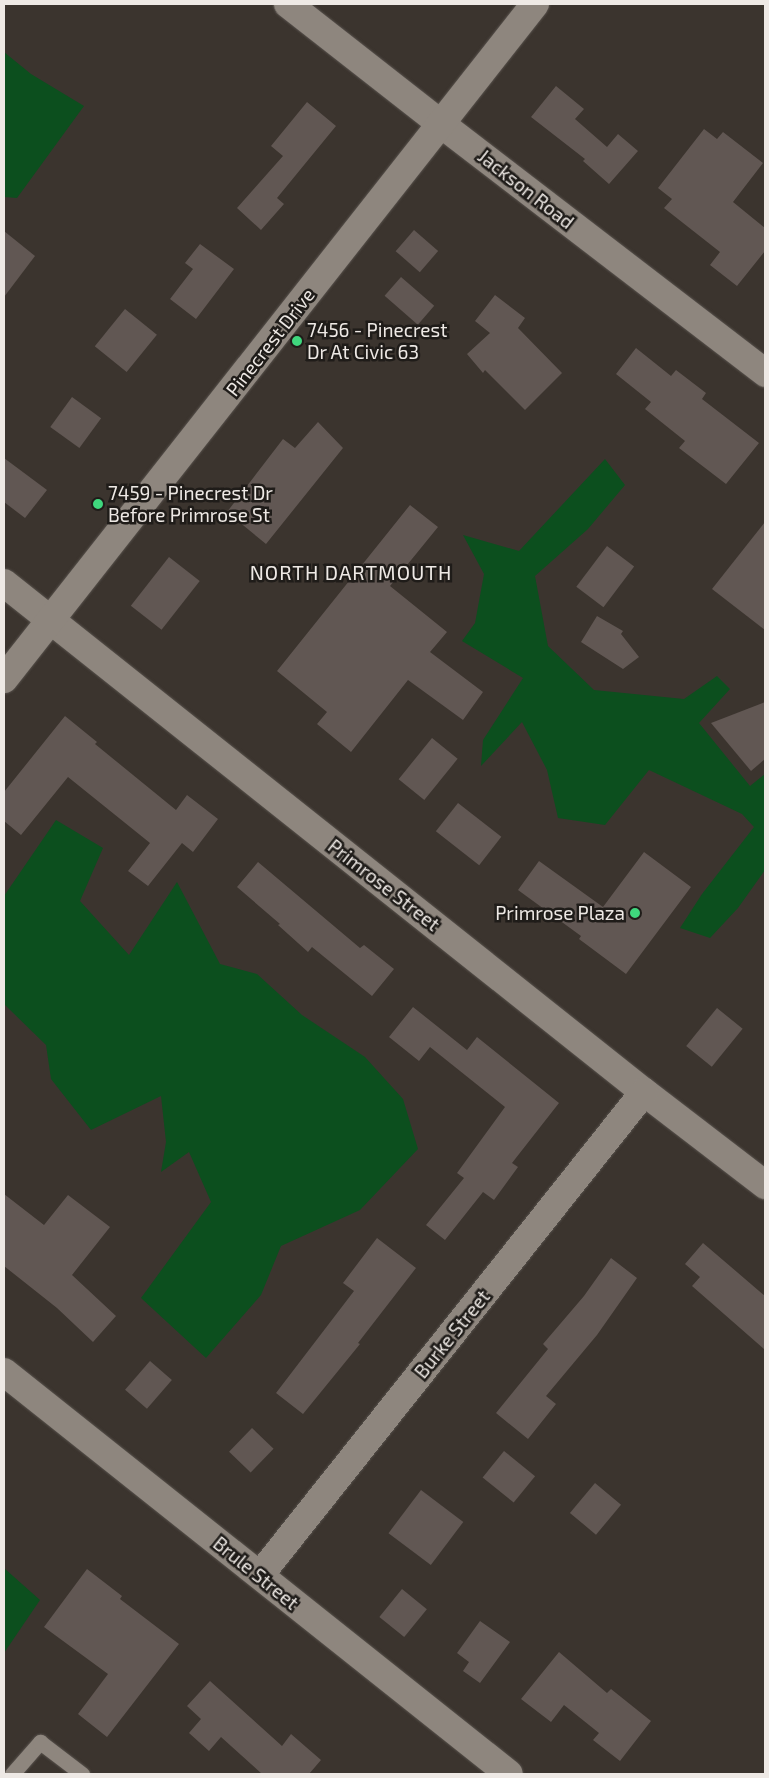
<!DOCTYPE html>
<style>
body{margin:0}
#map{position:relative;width:769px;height:1778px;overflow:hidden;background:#3b342e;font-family:"Exo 2",sans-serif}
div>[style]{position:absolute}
.green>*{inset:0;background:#0c4f1e}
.building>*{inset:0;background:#615753;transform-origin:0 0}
.roads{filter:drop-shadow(0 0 1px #57514c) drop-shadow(0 0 1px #57514c)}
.service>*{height:15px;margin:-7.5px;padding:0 7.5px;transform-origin:7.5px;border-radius:7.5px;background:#8e867e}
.minor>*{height:28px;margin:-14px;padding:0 14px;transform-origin:14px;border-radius:14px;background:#8e867e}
.dots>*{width:14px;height:14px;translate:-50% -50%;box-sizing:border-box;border:2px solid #1f1c19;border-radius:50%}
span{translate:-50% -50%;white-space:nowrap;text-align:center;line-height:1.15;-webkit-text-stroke:5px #1f1c19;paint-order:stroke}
.street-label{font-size:19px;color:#eee9e5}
.poi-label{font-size:19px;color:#eee9e5}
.left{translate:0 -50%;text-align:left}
.right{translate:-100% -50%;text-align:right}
.neighbourhood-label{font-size:20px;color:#eee9e5;letter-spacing:1px}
.frame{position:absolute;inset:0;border:5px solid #eee9e5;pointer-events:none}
</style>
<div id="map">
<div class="green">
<div style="clip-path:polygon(4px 52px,31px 74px,84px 106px,17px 198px,4px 197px)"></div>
<div style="clip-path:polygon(605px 459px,625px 485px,588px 529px,535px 576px,548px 646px,594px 690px,684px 699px,717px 676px,730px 689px,699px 723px,750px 786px,765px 774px,765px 870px,738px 908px,710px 938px,680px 928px,702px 894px,754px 827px,742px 814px,649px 770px,605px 825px,558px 818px,547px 770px,522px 722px,481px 766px,483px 740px,523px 678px,462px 641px,475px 623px,484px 574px,463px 535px,519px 551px)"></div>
<div style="clip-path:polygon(56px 820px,103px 848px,80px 901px,129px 955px,177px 882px,220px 964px,257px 974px,302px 1015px,365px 1057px,403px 1099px,418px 1149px,360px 1210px,281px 1246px,261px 1295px,206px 1358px,141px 1298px,211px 1202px,189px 1152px,161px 1172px,166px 1142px,161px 1096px,91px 1130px,51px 1079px,46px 1045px,4px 1004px,4px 896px)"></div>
<div style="clip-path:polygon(4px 1568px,40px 1600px,4px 1653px)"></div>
</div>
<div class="building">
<div style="clip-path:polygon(556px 86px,584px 109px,575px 119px,607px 147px,618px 134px,638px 151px,609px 184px,583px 161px,585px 159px,531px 117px)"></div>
<div style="clip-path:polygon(307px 102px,336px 126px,277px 198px,284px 204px,261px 230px,237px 208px,283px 156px,271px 146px)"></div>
<div style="clip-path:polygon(704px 129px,717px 139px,723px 132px,763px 163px,733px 202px,765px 228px,765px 251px,737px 286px,710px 265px,720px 252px,664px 208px,672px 199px,658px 188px)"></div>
<div style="left:414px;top:230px;width:32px;height:28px;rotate:41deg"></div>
<div style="clip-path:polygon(4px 231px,35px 256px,4px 297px)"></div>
<div style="clip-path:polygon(200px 244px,234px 269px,196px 319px,170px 299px,193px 269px,185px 263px)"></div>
<div style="left:401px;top:277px;width:44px;height:25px;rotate:41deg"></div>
<div style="clip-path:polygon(495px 295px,525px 318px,518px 328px,562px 373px,525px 410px,485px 370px,483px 373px,467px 354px,490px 333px,475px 321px)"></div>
<div style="left:125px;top:309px;width:41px;height:48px;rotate:39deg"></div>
<div style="clip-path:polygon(636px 348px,671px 376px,676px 370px,706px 393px,702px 399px,759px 443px,726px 484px,679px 448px,685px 441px,645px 409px,651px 402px,616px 374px)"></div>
<div style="left:72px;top:397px;width:36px;height:37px;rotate:36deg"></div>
<div style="clip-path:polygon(318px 422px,343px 448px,266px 544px,227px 512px,283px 439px,295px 448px)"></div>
<div style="clip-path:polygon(4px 458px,47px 490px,25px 518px,4px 502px)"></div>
<div style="clip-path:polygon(410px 505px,438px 527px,390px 586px,447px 632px,430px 652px,483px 692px,463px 720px,408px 680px,351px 752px,317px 724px,327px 712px,277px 671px)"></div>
<div style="clip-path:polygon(765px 522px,765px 630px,712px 589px)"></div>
<div style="left:607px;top:546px;width:34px;height:51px;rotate:37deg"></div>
<div style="left:169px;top:557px;width:39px;height:62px;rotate:38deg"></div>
<div style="clip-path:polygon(597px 616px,623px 631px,621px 634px,639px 657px,623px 669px,581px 642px)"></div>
<div style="clip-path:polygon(765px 702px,765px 759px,751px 771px,711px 723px)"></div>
<div style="clip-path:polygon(65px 716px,97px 742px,95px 744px,176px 810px,187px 795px,218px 819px,193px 852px,182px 843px,148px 886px,128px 871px,150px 843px,68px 777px,21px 835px,4px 821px,4px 792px)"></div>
<div style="left:432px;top:738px;width:33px;height:53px;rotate:39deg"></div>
<div style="left:458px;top:803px;width:55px;height:36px;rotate:38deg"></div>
<div style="clip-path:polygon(644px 852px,691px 887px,626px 974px,579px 939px,581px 936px,518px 890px,539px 861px,603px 907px)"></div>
<div style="clip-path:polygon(258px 862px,360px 948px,364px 945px,394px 969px,372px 996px,312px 947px,308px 952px,278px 925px,280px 924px,237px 887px)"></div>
<div style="clip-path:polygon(413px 1007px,467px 1050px,477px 1037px,559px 1103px,512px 1163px,518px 1167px,494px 1200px,483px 1192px,445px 1240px,426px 1225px,464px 1178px,457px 1173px,505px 1107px,430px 1047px,419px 1061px,389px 1037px)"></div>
<div style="left:717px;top:1008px;width:33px;height:49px;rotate:39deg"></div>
<div style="clip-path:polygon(4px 1194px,44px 1225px,68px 1195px,110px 1227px,72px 1275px,116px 1316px,93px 1342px,57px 1308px,4px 1266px)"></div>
<div style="clip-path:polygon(377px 1238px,416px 1268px,358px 1343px,360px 1344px,303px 1414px,276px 1393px,354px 1291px,343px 1283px)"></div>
<div style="clip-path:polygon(703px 1243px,765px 1296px,765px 1350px,692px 1286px,700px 1277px,685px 1264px)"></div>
<div style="clip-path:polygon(611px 1258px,637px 1278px,597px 1335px,546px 1396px,556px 1404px,528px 1439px,496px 1413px,548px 1349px,543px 1344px,584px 1296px)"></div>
<div style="left:150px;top:1361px;width:29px;height:38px;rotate:41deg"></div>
<div style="left:252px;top:1428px;width:30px;height:33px;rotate:44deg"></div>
<div style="left:504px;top:1451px;width:40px;height:34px;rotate:39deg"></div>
<div style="left:595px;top:1483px;width:34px;height:39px;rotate:40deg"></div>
<div style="left:421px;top:1490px;width:53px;height:54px;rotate:37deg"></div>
<div style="clip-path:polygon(87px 1569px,122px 1596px,120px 1599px,179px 1644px,107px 1737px,78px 1714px,108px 1674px,44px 1627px)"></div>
<div style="left:402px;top:1589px;width:32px;height:36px;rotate:39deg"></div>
<div style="clip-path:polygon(480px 1621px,510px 1642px,480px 1683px,463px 1671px,469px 1662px,457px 1653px)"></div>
<div style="clip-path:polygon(559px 1652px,607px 1693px,611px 1689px,651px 1721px,620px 1761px,593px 1740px,599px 1733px,564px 1705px,551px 1722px,521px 1699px)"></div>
<div style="clip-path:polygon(210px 1681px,282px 1746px,291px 1734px,321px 1760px,309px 1774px,262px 1774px,221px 1737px,209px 1751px,189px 1733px,201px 1719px,187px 1706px)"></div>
</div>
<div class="roads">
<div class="service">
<div style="left:12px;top:1774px;width:43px;rotate:-48.8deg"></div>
<div style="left:40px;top:1742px;width:53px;rotate:37.3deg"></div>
</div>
<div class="minor">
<div style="left:288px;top:4px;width:194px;rotate:38.1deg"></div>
<div style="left:441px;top:124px;width:409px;rotate:37.5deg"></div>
<div style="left:4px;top:583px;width:818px;rotate:38.5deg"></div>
<div style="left:644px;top:1092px;width:153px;rotate:37.5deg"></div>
<div style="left:4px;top:679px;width:859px;rotate:-51.81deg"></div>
<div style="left:4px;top:1372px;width:645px;rotate:38.52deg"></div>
<div style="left:260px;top:1575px;width:617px;rotate:-51.51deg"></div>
</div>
</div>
<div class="dots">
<div style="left:297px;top:341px;background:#3fd77d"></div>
<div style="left:98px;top:504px;background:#3fd77d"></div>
<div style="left:635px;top:913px;background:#3fd77d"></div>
</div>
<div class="street-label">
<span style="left:526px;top:189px;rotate:38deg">Jackson Road</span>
<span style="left:270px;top:342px;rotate:-52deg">Pinecrest Drive</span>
<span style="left:384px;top:885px;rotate:38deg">Primrose Street</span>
<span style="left:452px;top:1334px;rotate:-51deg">Burke Street</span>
<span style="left:256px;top:1573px;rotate:39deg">Brule Street</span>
</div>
<div class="poi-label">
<span class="left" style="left:307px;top:341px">7456 - Pinecrest<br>Dr At Civic 63</span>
<span class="left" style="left:108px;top:504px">7459 - Pinecrest Dr<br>Before Primrose St</span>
<span class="right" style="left:625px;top:913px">Primrose Plaza</span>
</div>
<div class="neighbourhood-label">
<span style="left:351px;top:572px">NORTH DARTMOUTH</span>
</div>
<div class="frame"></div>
</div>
